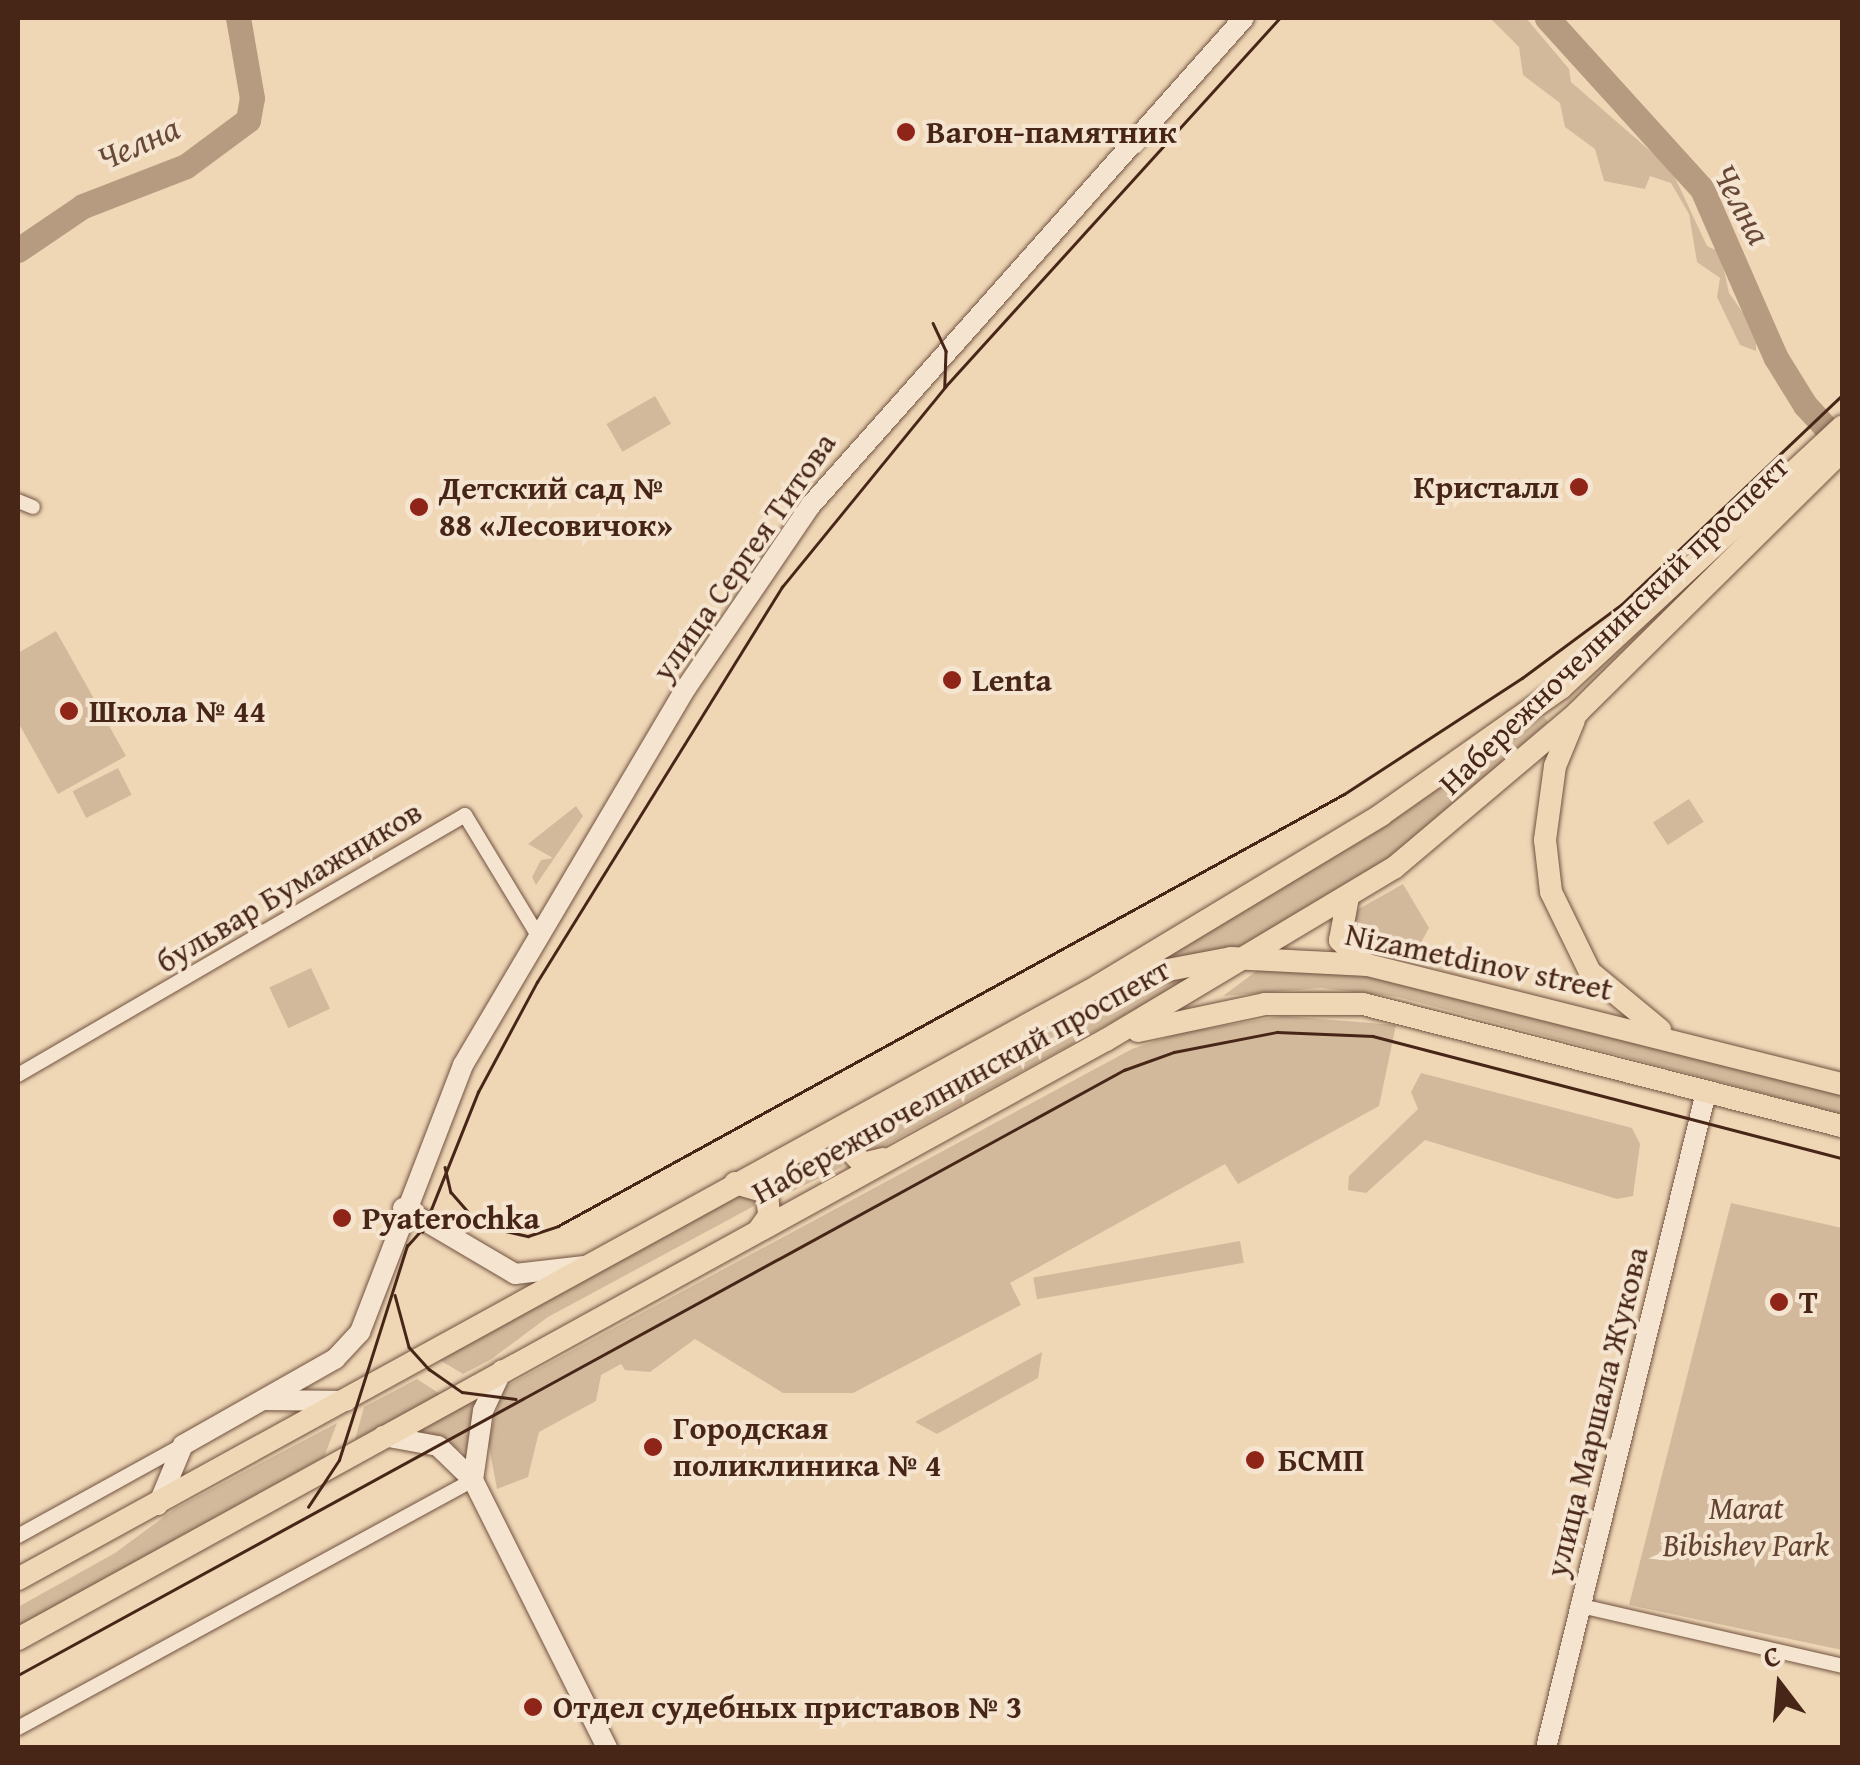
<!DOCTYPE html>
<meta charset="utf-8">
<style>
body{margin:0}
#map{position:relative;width:1860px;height:1765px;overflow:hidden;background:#efd7b6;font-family:"Gentium Book Plus",serif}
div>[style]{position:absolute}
.green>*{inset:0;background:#d2b99b;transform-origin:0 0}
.river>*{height:25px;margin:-12.5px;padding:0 12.5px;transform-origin:12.5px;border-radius:12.5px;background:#b69b80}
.roads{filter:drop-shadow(0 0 2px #715240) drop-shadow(0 0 2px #715240)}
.street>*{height:14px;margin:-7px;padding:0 7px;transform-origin:7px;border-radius:7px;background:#f5e5d0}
.secondary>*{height:20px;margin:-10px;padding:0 10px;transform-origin:10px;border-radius:10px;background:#f5e5d0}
.primary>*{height:22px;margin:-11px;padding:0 11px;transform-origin:11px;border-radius:11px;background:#efd7b6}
.tram>*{height:2.5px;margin:-1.25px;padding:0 1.25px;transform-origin:1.25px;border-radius:1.25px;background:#472618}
.dots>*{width:28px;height:28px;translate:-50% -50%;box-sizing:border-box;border:5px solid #f5e5d0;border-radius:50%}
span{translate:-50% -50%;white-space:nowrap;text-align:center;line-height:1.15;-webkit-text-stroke:8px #f5e5d0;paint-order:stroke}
.poi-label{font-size:32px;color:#472618;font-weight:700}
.left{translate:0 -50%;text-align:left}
.right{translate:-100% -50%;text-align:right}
.street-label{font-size:32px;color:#472618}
.park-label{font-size:32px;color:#634332;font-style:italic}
.water-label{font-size:35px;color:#684937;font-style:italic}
.frame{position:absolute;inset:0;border:20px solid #472618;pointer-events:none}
.north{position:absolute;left:1730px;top:1635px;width:100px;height:100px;-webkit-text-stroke:8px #f5e5d0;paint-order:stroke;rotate:344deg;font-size:28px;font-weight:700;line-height:40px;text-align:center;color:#472618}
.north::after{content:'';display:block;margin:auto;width:35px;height:45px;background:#472618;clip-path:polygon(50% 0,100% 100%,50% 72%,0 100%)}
</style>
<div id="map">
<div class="green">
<div style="clip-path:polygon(1490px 18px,1526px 18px,1569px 69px,1571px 82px,1671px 169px,1707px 246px,1720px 252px,1729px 293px,1756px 331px,1756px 351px,1740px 345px,1717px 297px,1720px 278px,1697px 262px,1689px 214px,1671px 183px,1650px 176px,1645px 189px,1604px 181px,1595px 149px,1565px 127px,1560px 103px,1523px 75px,1519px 47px)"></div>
<div style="left:655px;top:396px;width:32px;height:56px;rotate:60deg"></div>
<div style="clip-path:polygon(56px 631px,126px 756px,58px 794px,18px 722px,18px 653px)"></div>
<div style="clip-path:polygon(1544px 717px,1548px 722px,1397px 853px,1254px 945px,1156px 960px,1371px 835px)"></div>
<div style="left:118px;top:768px;width:30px;height:51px;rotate:63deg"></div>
<div style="left:1689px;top:799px;width:27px;height:43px;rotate:57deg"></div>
<div style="clip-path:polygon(576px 806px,583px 816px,536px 885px,532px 877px,541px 860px,553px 858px,528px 844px)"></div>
<div style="clip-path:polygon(1403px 884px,1429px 928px,1410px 963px,1355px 949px,1347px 924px,1357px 910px)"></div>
<div style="clip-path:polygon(1266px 964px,1371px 974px,1842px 1094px,1842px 1114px,1398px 997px,1321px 988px,1223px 996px)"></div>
<div style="left:311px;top:968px;width:45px;height:46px;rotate:65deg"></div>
<div style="clip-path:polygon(1212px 968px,871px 1153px,861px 1146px,861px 1129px,1097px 1004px,1151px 981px)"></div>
<div style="clip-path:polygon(1283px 1016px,1396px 1025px,1379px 1106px,1238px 1184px,1225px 1164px,1010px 1283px,1021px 1305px,853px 1393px,783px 1393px,695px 1339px,650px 1372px,625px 1370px,621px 1364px,601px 1375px,596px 1401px,539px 1432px,528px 1477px,497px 1489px,488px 1441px,503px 1388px,1132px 1049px,1180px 1033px)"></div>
<div style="clip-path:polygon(1421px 1073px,1632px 1128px,1640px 1144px,1633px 1196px,1617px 1199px,1425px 1140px,1366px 1193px,1348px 1190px,1349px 1176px,1418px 1109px,1411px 1092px)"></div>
<div style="left:832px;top:1144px;width:25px;height:78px;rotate:64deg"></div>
<div style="clip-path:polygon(747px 1190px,757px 1196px,754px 1206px,548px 1317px,490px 1360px,463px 1374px,438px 1359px)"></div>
<div style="clip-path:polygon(1731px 1203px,1842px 1228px,1842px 1650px,1629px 1605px)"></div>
<div style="left:1240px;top:1241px;width:22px;height:210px;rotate:80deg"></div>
<div style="clip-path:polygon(1042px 1352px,1038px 1378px,937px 1434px,915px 1422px)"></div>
<div style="clip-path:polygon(417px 1379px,440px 1394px,355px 1440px,364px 1407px)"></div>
<div style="clip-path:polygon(470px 1402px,478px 1405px,468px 1454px,418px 1430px)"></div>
<div style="clip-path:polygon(337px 1423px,324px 1457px,18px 1627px,18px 1607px,115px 1553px,176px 1508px)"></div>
</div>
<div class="river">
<div style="left:1547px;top:18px;width:231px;rotate:47.8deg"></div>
<div style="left:1702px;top:189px;width:184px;rotate:66.4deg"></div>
<div style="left:1776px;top:358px;width:55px;rotate:58.3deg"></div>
<div style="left:1805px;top:405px;width:54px;rotate:47.2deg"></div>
<div style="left:18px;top:250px;width:78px;rotate:-34.1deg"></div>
<div style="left:83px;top:206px;width:110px;rotate:-21.2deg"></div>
<div style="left:186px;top:166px;width:77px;rotate:-36.6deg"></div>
<div style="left:248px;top:120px;width:22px;rotate:-80deg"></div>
<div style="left:252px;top:98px;width:81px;rotate:-99.9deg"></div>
</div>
<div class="roads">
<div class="street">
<div style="left:18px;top:501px;width:16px;rotate:22deg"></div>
<div style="left:18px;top:1075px;width:517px;rotate:-30.18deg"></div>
<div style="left:465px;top:815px;width:143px;rotate:58.8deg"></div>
<div style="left:18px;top:1536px;width:188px;rotate:-28.9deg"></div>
<div style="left:1581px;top:1606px;width:268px;rotate:12.9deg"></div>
<div style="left:18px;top:1728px;width:518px;rotate:-28.59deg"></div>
</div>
<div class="secondary">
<div style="left:403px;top:1208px;width:130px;rotate:30.5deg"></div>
<div style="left:515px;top:1274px;width:68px;rotate:-6.7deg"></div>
<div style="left:265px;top:1400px;width:81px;rotate:0.7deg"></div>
<div style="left:383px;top:1436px;width:56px;rotate:10.3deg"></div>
<div style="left:438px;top:1446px;width:49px;rotate:44.2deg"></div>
<div style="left:473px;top:1480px;width:300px;rotate:63.4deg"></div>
<div style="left:473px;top:1480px;width:70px;rotate:-81.8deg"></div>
<div style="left:483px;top:1411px;width:45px;rotate:-65.1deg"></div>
<div style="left:158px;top:1505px;width:65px;rotate:-67.4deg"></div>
<div style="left:183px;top:1445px;width:175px;rotate:-29.5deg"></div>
<div style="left:335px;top:1359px;width:37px;rotate:-47deg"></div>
<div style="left:360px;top:1332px;width:286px;rotate:-68.9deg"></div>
<div style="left:463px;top:1065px;width:438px;rotate:-59.4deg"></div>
<div style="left:686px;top:688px;width:222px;rotate:-55.7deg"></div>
<div style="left:811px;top:505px;width:652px;rotate:-48.36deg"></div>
<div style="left:1546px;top:1748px;width:675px;rotate:-76.29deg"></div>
</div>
<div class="primary">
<div style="left:1574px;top:720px;width:50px;rotate:112.4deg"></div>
<div style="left:1555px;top:766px;width:75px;rotate:97.7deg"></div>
<div style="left:1545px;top:840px;width:52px;rotate:83.4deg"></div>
<div style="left:1551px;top:892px;width:89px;rotate:64deg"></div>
<div style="left:1590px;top:972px;width:91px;rotate:39.6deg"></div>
<div style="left:1348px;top:897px;width:44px;rotate:100.5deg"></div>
<div style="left:1340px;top:940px;width:35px;rotate:44deg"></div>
<div style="left:1126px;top:978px;width:107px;rotate:-10.8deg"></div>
<div style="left:1231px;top:958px;width:137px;rotate:2.9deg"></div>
<div style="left:1368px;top:965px;width:489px;rotate:14.1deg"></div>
<div style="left:1138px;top:1031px;width:130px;rotate:-12deg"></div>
<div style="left:1265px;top:1004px;width:98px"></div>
<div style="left:1363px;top:1004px;width:494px;rotate:14.3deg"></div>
<div style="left:866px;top:1114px;width:38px;rotate:118deg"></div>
<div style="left:848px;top:1148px;width:22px;rotate:47deg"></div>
<div style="left:863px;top:1164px;width:21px;rotate:-14deg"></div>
<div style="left:735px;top:1183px;width:33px;rotate:16deg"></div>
<div style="left:767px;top:1192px;width:24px;rotate:85deg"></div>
<div style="left:769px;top:1216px;width:17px;rotate:126deg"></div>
<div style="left:18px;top:1579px;width:1232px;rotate:-28.77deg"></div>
<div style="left:1098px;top:986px;width:331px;rotate:-31.1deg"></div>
<div style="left:1381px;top:815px;width:220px;rotate:-35.2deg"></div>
<div style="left:1561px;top:688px;width:384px;rotate:-42.9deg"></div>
<div style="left:18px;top:1639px;width:1242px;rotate:-28.84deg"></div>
<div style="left:1106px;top:1040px;width:337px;rotate:-30.9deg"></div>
<div style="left:1395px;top:867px;width:238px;rotate:-40.2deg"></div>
<div style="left:1577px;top:713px;width:373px;rotate:-44.7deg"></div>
</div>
</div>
<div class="tram">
<div style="left:933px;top:323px;width:31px;rotate:65deg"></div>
<div style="left:946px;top:351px;width:36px;rotate:92deg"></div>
<div style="left:445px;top:1167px;width:26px;rotate:77deg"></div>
<div style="left:451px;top:1192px;width:40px;rotate:49deg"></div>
<div style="left:422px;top:1232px;width:151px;rotate:-68.2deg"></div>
<div style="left:478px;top:1092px;width:125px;rotate:-61.8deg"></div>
<div style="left:537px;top:982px;width:465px;rotate:-58.2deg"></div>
<div style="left:782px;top:587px;width:258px;rotate:-50.8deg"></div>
<div style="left:945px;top:387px;width:498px;rotate:-47.8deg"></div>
<div style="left:395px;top:1295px;width:54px;rotate:74.9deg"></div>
<div style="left:409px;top:1347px;width:30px;rotate:48deg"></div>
<div style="left:429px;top:1369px;width:40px;rotate:34.9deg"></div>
<div style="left:462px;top:1392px;width:54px;rotate:7.4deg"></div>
<div style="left:308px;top:1507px;width:56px;rotate:-56.6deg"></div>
<div style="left:339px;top:1460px;width:225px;rotate:-72.4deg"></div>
<div style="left:407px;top:1246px;width:24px;rotate:-48deg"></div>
<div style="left:423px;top:1228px;width:31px;rotate:-17deg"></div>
<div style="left:453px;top:1219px;width:77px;rotate:12.8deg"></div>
<div style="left:528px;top:1236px;width:32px;rotate:-18deg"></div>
<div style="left:558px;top:1226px;width:897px;rotate:-28.79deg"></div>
<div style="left:1344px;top:794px;width:212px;rotate:-33.1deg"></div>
<div style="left:1522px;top:678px;width:124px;rotate:-36.5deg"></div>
<div style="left:1622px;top:604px;width:303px;rotate:-43.5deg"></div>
<div style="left:18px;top:1675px;width:1261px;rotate:-28.68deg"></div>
<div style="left:1124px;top:1070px;width:53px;rotate:-19.8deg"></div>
<div style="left:1174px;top:1052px;width:105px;rotate:-11deg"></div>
<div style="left:1277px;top:1032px;width:96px;rotate:2.4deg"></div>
<div style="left:1373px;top:1036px;width:485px;rotate:14.6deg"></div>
</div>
<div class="dots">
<div style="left:906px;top:132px;background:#8f2418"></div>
<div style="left:1579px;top:487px;background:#8f2418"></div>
<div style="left:419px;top:507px;background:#8f2418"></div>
<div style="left:952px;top:680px;background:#8f2418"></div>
<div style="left:69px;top:711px;background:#8f2418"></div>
<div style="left:342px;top:1218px;background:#8f2418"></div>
<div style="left:1779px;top:1302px;background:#8f2418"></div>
<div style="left:653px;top:1447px;background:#8f2418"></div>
<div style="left:1255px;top:1460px;background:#8f2418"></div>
<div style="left:533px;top:1707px;background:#8f2418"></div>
</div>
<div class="poi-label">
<span class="left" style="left:926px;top:132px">Вагон-памятник</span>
<span class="right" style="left:1559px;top:487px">Кристалл</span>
<span class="left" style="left:439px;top:507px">Детский сад №<br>88 «Лесовичок»</span>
<span class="left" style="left:972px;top:680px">Lenta</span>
<span class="left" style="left:89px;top:711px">Школа № 44</span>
<span class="left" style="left:362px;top:1218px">Pyaterochka</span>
<span class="left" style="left:1799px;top:1302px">Т</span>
<span class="left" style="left:673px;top:1447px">Городская<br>поликлиника № 4</span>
<span class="left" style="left:1278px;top:1460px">БСМП</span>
<span class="left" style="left:553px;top:1707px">Отдел судебных приставов № 3</span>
</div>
<div class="street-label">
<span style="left:744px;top:557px;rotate:-55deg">улица Сергея Титова</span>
<span style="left:1614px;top:625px;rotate:-44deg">Набережночелнинский проспект</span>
<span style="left:289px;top:887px;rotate:-31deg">бульвар Бумажников</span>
<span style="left:1479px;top:962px;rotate:12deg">Nizametdinov street</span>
<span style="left:961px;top:1081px;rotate:-29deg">Набережночелнинский проспект</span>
<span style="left:1597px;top:1412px;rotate:-76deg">улица Маршала Жукова</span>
</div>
<div class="park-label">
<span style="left:1746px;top:1527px">Marat<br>Bibishev Park</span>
</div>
<div class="water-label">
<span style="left:138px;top:143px;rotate:-24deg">Челна</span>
<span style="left:1742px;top:204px;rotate:62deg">Челна</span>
</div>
<div class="frame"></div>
<div class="north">С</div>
</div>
